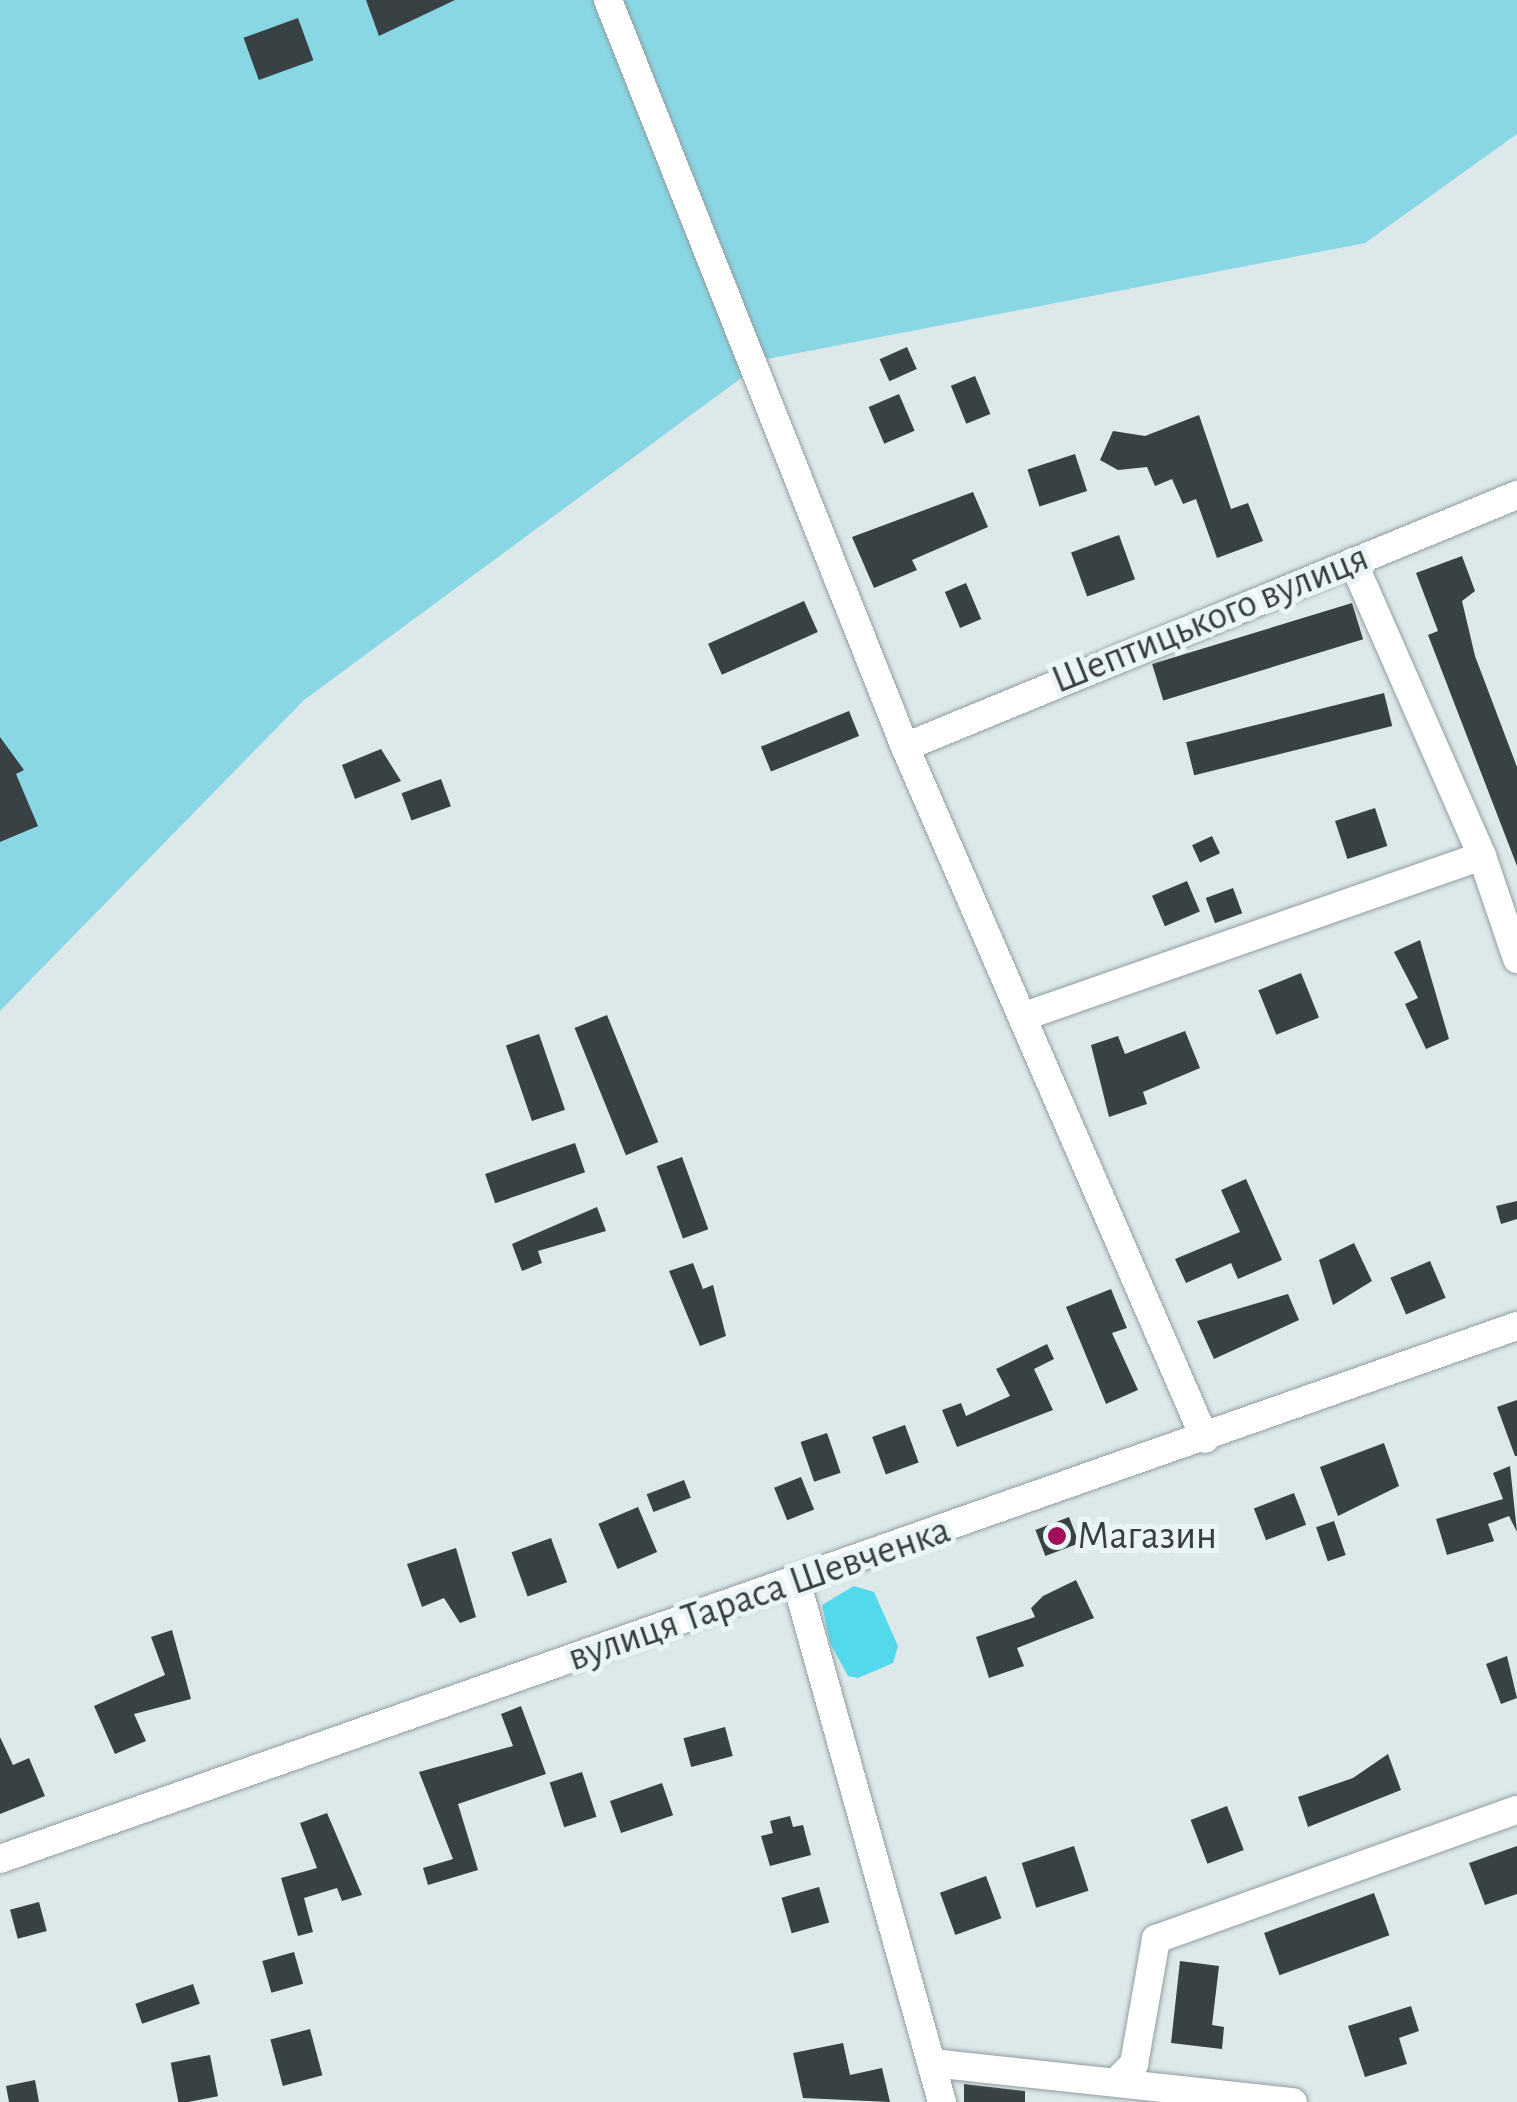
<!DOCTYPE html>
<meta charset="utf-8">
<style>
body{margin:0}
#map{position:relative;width:1517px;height:2102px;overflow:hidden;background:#dce8ea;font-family:"Alegreya Sans",sans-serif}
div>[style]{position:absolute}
.green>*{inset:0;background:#89d7e4}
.water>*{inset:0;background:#52d9ec}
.building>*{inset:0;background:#384244;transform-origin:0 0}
.roads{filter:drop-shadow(0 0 2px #929d9f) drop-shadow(0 0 2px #929d9f)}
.minor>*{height:28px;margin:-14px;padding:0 14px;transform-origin:14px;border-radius:14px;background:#fff}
.dots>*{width:28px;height:28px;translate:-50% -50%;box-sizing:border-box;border:5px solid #e9f5f7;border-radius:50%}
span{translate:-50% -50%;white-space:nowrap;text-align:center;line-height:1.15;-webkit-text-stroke:10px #e9f5f7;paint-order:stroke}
.street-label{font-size:40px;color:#393e3e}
.poi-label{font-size:40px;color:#393e3e}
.left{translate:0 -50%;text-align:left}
</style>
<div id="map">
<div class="green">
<div style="clip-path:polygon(0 0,1517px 0,1517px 134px,1365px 243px,767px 359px,304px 700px,0 1011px)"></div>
</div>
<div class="water">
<div style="clip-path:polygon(854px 1586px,874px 1592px,898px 1646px,893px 1663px,858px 1678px,848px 1676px,830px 1643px,822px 1605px)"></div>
</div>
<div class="building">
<div style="clip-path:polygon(366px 0,455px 0,379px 36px)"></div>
<div style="left:298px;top:18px;width:45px;height:58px;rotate:70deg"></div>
<div style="left:907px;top:347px;width:24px;height:30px;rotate:66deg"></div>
<div style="left:975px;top:376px;width:41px;height:26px;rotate:68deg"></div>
<div style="left:899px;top:394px;width:40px;height:33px;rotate:67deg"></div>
<div style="clip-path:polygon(1199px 415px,1231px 509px,1248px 503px,1263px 541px,1217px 558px,1196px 499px,1183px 504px,1172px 479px,1155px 486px,1147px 467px,1118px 470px,1100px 460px,1113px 431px,1145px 436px)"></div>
<div style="left:1075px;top:454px;width:39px;height:50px;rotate:72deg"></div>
<div style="clip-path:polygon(973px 492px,988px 527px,912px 560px,917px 570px,874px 588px,852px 537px)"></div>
<div style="left:1119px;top:535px;width:47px;height:51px;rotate:70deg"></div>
<div style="clip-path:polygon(1462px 556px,1475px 591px,1462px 601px,1475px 656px,1517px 767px,1517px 866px,1428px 635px,1438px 631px,1416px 573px)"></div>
<div style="left:966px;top:583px;width:39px;height:23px;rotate:67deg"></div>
<div style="left:804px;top:601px;width:34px;height:105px;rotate:66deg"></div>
<div style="left:1352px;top:603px;width:38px;height:209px;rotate:73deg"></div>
<div style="left:1384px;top:693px;width:34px;height:204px;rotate:76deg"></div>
<div style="left:849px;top:711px;width:27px;height:95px;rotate:68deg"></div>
<div style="clip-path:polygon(0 737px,24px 770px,16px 774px,38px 826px,0 842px)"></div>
<div style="clip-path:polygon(381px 749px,401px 781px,355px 799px,342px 765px)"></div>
<div style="left:441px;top:779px;width:29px;height:42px;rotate:70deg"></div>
<div style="left:1375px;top:808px;width:40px;height:42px;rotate:72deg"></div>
<div style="left:1212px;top:836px;width:19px;height:22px;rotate:65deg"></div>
<div style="left:1187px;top:881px;width:33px;height:38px;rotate:67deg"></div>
<div style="left:1233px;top:888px;width:27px;height:29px;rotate:70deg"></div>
<div style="clip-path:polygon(1420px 940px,1449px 1039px,1426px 1049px,1405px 1004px,1418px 998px,1394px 952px)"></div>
<div style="left:1301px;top:973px;width:48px;height:46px;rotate:68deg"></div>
<div style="left:607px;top:1015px;width:137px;height:35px;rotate:68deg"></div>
<div style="clip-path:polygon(1185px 1031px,1200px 1068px,1143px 1092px,1147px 1104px,1109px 1117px,1091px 1045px,1118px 1036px,1125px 1054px)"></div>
<div style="left:539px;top:1034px;width:80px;height:35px;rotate:71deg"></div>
<div style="left:575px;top:1143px;width:31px;height:95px;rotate:71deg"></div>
<div style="left:682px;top:1157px;width:77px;height:27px;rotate:70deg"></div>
<div style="clip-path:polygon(1246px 1179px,1282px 1260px,1238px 1279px,1231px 1263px,1186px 1283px,1175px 1259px,1240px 1232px,1221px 1190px)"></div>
<div style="clip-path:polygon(1517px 1201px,1517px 1219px,1501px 1224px,1496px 1206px)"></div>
<div style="clip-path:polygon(597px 1207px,606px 1231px,538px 1251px,542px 1263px,522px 1271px,512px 1244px)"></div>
<div style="clip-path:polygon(1354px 1243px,1372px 1281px,1333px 1305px,1319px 1260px)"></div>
<div style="left:1430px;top:1261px;width:40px;height:43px;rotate:67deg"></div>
<div style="clip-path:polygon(693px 1263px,703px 1289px,713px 1285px,726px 1336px,700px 1346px,669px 1271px)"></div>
<div style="clip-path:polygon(1111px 1289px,1127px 1328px,1112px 1333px,1138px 1390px,1106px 1404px,1066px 1307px)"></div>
<div style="clip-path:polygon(1288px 1294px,1299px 1320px,1214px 1359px,1197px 1321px)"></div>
<div style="clip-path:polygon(1047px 1344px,1054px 1359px,1034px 1369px,1053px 1410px,957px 1447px,942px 1410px,961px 1403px,966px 1416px,1010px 1396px,996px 1369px)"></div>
<div style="clip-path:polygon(1517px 1400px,1517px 1456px,1515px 1456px,1497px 1407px)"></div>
<div style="left:905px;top:1425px;width:40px;height:35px;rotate:70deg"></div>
<div style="left:827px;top:1433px;width:42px;height:28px;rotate:71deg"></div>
<div style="clip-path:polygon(1384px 1443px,1399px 1486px,1338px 1516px,1320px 1467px)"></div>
<div style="clip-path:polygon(1510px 1466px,1517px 1532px,1509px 1516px,1488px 1524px,1494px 1541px,1447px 1555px,1436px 1519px,1503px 1499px,1493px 1473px)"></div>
<div style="left:801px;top:1477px;width:35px;height:29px;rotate:68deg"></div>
<div style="left:684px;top:1480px;width:19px;height:40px;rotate:69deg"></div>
<div style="left:1294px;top:1493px;width:34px;height:43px;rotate:69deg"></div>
<div style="left:638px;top:1507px;width:49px;height:43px;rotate:67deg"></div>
<div style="left:1069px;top:1517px;width:28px;height:36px;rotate:69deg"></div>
<div style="left:1334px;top:1521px;width:36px;height:19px;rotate:71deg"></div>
<div style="left:551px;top:1538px;width:47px;height:42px;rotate:70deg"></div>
<div style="clip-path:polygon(456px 1548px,476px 1617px,460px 1623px,444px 1598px,422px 1607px,407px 1564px)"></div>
<div style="clip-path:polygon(1076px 1580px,1094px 1618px,1017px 1648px,1024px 1666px,989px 1678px,976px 1637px,1035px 1617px,1031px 1608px,1043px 1596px)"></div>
<div style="clip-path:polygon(172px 1630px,191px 1699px,134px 1714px,146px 1741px,115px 1754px,94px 1706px,165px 1675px,151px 1637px)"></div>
<div style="clip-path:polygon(1507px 1656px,1517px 1698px,1501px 1704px,1486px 1664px)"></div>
<div style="clip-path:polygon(521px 1706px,546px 1774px,458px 1804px,478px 1870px,428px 1885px,423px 1868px,453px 1859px,419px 1772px,513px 1746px,501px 1714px)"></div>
<div style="left:725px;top:1727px;width:30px;height:43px;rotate:75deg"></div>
<div style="clip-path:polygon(0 1737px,13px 1765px,29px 1758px,45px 1796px,0 1814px)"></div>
<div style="clip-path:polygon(1388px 1754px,1401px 1790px,1308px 1827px,1298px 1797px,1353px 1778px)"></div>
<div style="left:582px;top:1772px;width:47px;height:34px;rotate:72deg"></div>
<div style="left:662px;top:1783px;width:34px;height:55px;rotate:71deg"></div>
<div style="left:1227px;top:1806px;width:47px;height:39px;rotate:69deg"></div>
<div style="clip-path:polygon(327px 1813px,362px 1895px,342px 1901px,337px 1888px,304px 1898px,313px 1932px,298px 1936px,281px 1878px,317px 1868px,300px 1823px)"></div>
<div style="clip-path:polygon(790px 1816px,793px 1827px,803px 1825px,811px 1855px,770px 1866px,761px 1836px,773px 1833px,770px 1821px)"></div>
<div style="left:1074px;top:1846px;width:47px;height:55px;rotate:72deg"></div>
<div style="clip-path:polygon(1517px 1846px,1517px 1894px,1485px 1905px,1469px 1863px)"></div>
<div style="left:986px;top:1876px;width:45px;height:49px;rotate:70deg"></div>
<div style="left:819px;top:1887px;width:37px;height:39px;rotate:74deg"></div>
<div style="left:1374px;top:1893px;width:45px;height:117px;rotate:70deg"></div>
<div style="left:39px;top:1902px;width:30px;height:30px;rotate:75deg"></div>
<div style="left:294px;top:1952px;width:33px;height:33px;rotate:74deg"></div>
<div style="clip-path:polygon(1180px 1961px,1219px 1966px,1212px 2025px,1224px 2027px,1222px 2049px,1171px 2043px)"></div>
<div style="left:193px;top:1984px;width:21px;height:61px;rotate:71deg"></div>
<div style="clip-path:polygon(1411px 2006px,1419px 2031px,1399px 2038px,1407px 2064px,1365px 2077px,1348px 2026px)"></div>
<div style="left:310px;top:2029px;width:48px;height:41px;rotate:75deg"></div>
<div style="clip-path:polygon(843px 2043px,850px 2075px,882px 2068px,890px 2102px,803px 2098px,793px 2053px)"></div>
<div style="left:210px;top:2055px;width:42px;height:40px;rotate:79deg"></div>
<div style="clip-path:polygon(35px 2080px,39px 2102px,9px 2102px,6px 2086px)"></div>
<div style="clip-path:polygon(964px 2084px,1025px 2091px,1025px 2102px,964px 2102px)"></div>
</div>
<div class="roads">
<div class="minor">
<div style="left:608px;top:0;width:804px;rotate:68.32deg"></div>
<div style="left:905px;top:747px;width:754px;rotate:66.56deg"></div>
<div style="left:1353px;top:562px;width:321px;rotate:66.3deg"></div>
<div style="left:905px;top:747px;width:662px;rotate:-22.38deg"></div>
<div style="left:1025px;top:1016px;width:484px;rotate:-19.3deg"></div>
<div style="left:1482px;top:856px;width:109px;rotate:71.2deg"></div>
<div style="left:797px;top:1584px;width:538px;rotate:74.36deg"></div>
<div style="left:0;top:1859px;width:1608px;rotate:-19.36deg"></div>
<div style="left:932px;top:2063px;width:363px;rotate:6.2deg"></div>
<div style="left:1118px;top:2080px;width:23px;rotate:-45deg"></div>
<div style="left:1134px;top:2064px;width:127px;rotate:-80deg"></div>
<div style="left:1156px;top:1939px;width:383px;rotate:-19.7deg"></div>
</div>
</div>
<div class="dots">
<div style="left:1057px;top:1536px;background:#a00f58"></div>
</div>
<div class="street-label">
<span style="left:1210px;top:619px;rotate:-22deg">Шептицького вулиця</span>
<span style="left:759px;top:1594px;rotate:-19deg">вулиця Тараса Шевченка</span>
</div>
<div class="poi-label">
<span class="left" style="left:1077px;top:1536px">Магазин</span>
</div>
</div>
